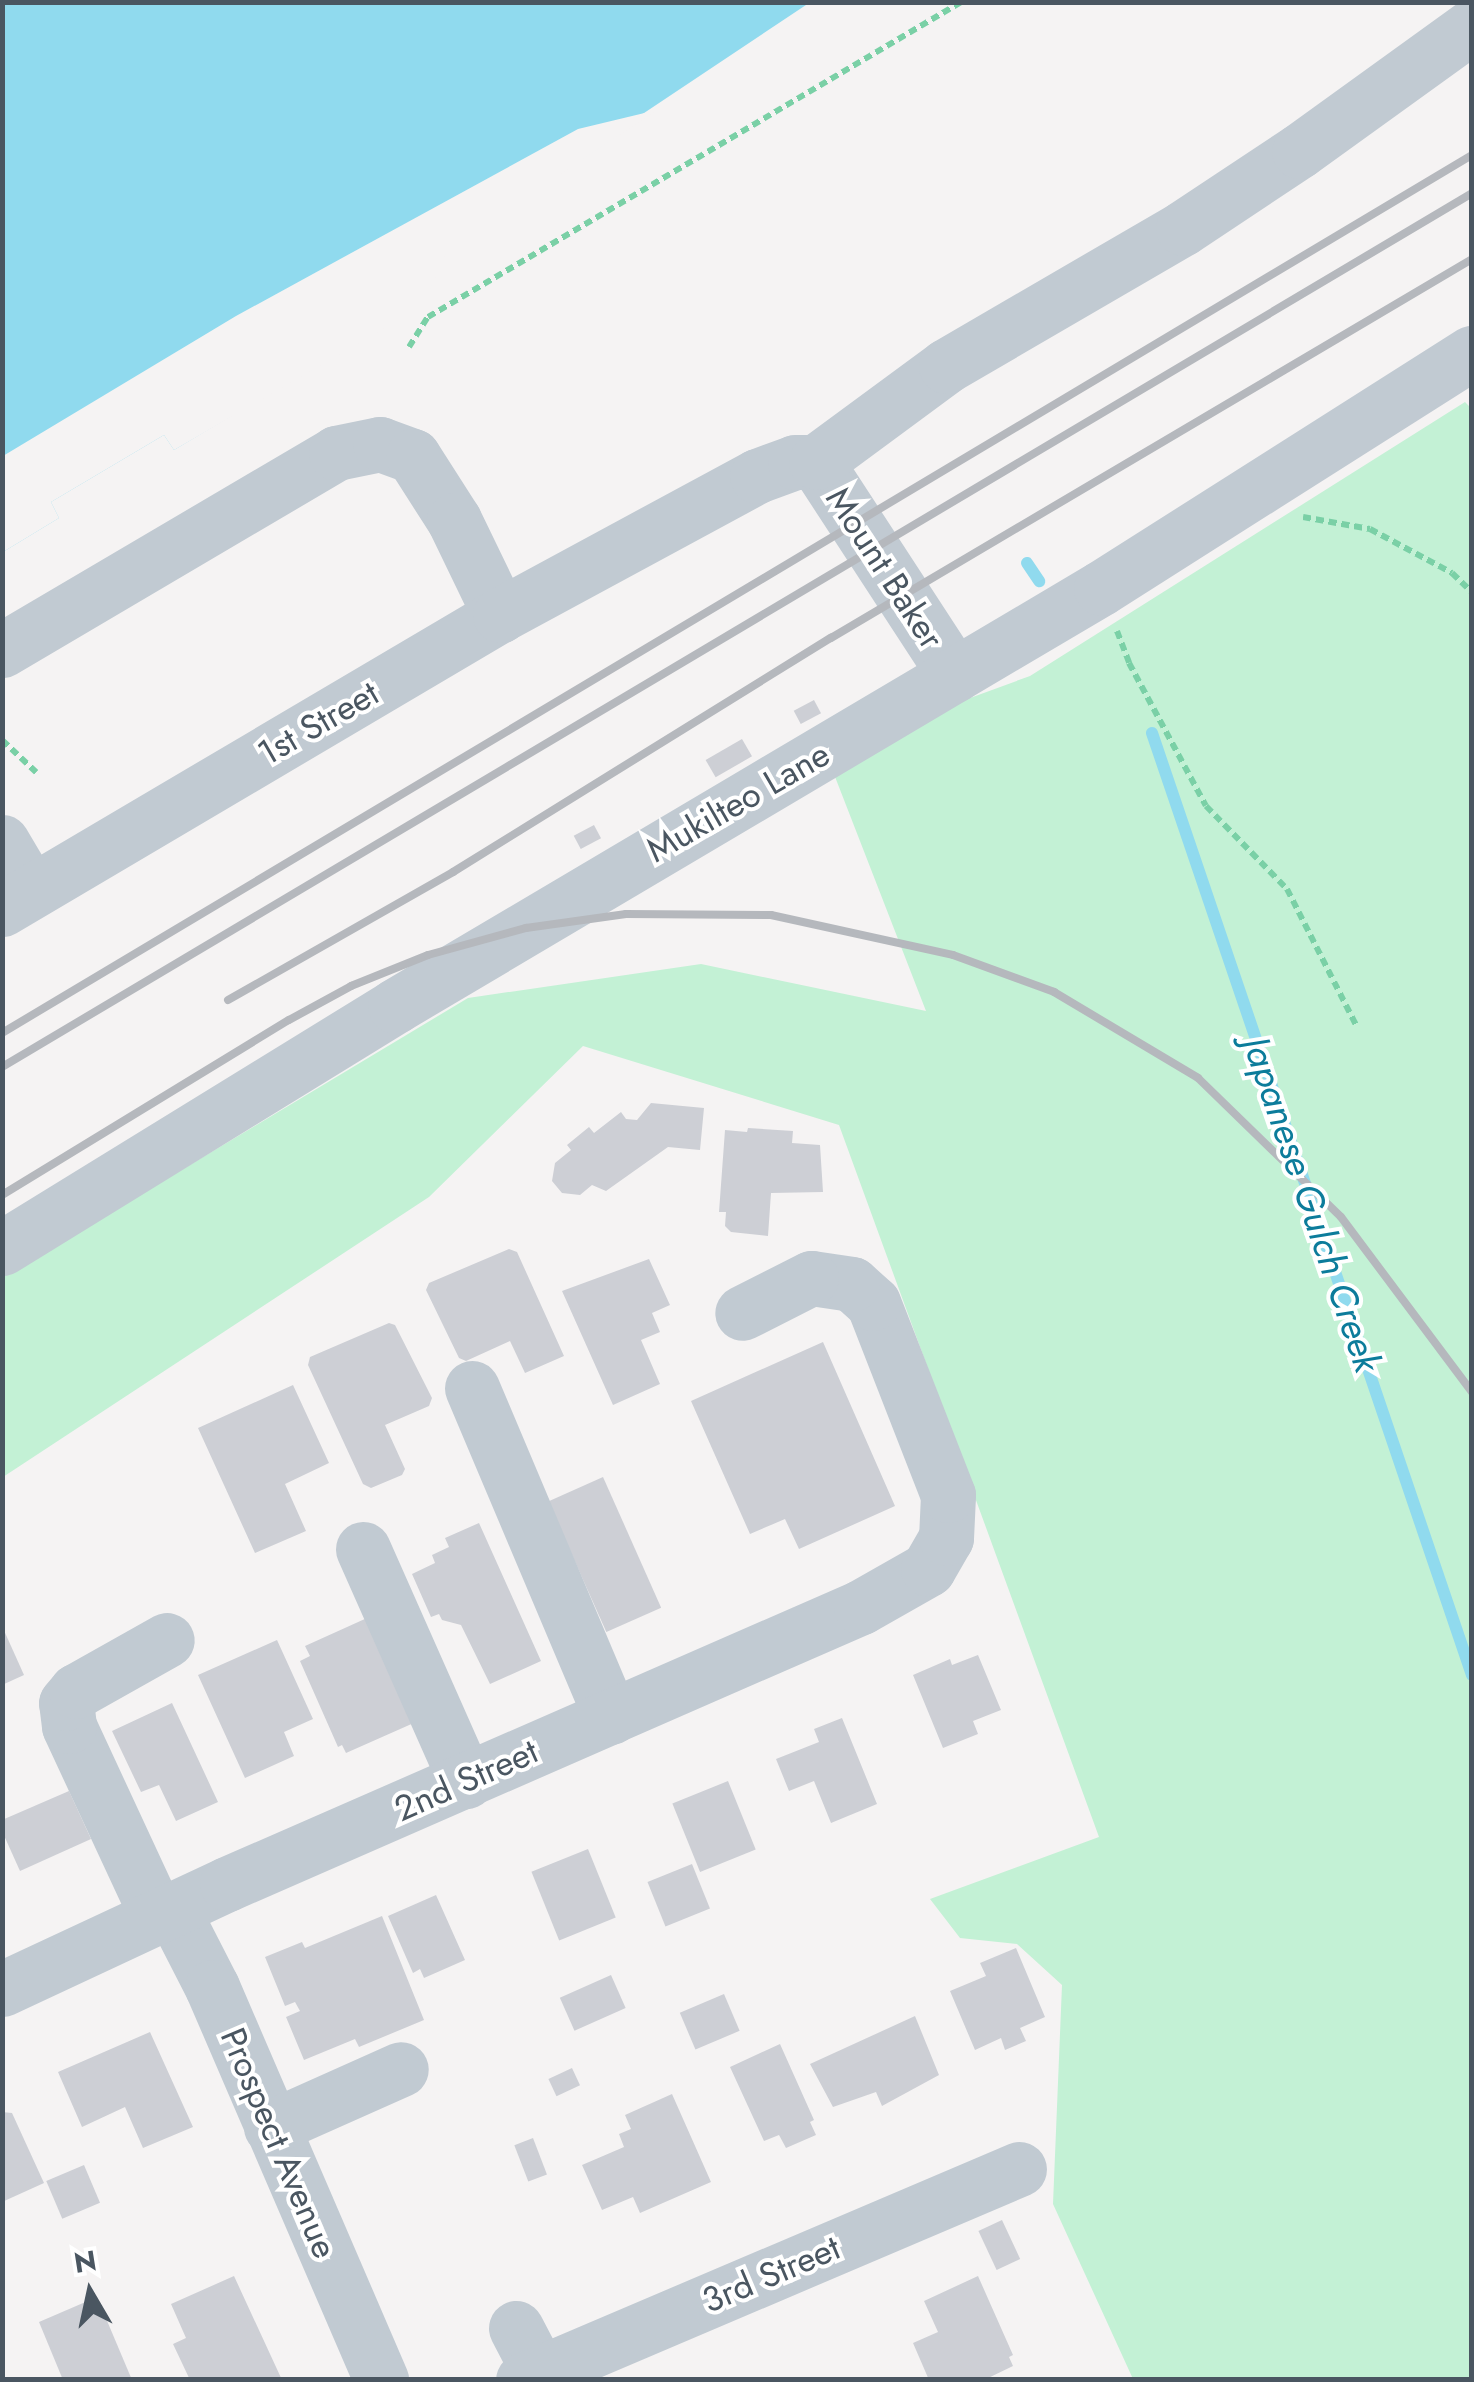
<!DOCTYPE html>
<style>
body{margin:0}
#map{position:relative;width:1474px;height:2382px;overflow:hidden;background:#f5f3f3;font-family:Jost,sans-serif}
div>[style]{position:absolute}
.green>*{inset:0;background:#c3f1d5}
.water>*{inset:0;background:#90daee}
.pier>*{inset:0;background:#f5f3f3}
.stream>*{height:12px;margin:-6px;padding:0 6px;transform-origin:6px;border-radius:6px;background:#90daee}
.building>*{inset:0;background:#cdcfd5;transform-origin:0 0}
.path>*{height:6px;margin-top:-3px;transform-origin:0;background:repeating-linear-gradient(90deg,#7ad0a6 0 8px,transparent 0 13px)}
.minor>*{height:55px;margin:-27.5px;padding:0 27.5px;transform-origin:27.5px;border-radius:27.5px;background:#c1cad2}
.rail>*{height:8px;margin:-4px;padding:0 4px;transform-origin:4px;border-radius:4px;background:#b5b8bd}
span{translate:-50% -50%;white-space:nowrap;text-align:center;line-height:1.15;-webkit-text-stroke:8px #fff;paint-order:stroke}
.street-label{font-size:35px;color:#4a5661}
.water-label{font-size:38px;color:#0c7c9b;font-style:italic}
.frame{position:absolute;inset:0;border:5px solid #4a5661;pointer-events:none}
.north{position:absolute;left:40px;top:2242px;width:100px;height:100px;-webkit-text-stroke:8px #fff;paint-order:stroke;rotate:351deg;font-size:28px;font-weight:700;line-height:40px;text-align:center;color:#4a5661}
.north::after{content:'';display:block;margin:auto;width:35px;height:45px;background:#4a5661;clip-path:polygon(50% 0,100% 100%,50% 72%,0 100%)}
</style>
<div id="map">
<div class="green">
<div style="clip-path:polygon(1465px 402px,1471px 408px,1471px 2379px,1133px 2379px,1053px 2204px,1062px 1985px,1017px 1944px,960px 1938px,930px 1899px,1099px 1837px,839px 1125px,583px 1046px,429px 1197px,3px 1477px,3px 1277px,468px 998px,701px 964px,926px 1011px,825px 751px,1030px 676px)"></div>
</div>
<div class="water">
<div style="clip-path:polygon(2px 3px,809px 3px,443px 247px,381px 327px,174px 450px,164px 435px,51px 502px,59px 518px,3px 552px)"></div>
</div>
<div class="pier">
<div style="clip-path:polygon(657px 110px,447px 250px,430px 290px,390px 325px,174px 450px,164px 435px,51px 502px,59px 518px,3px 552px,3px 456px,236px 316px,578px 129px)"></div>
</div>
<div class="stream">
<div style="left:1027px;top:563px;width:22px;rotate:56deg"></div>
<div style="left:1152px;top:733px;width:995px;rotate:71.24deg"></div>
</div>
<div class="building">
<div style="left:814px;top:700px;width:15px;height:23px;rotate:62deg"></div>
<div style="left:742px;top:739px;width:20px;height:42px;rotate:60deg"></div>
<div style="left:594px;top:825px;width:15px;height:23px;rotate:62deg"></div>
<div style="clip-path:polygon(651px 1103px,704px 1108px,700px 1150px,668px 1147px,606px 1191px,592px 1185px,580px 1195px,562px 1193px,552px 1181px,555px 1163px,571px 1150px,567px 1145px,589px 1127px,594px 1133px,621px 1112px,626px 1119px,637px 1120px)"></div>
<div style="clip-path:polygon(748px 1128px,793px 1131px,792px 1143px,820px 1145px,823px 1192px,771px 1193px,768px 1236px,731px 1232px,725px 1226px,726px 1212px,719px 1212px,725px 1130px,747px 1132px)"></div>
<div style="clip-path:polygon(509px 1249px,517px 1252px,564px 1356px,525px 1373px,510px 1341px,466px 1361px,459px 1358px,426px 1290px,429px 1283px)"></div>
<div style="clip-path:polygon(649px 1259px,670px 1305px,652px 1313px,660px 1332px,641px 1340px,660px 1384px,613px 1405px,562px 1291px)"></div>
<div style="clip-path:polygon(389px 1323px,395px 1325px,432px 1398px,429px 1406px,385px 1425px,405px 1469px,402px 1475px,371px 1488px,363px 1484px,308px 1365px,310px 1357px)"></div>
<div style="clip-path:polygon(823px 1342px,895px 1506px,799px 1549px,785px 1519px,750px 1534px,691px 1401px)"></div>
<div style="clip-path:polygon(293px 1385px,329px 1463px,285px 1484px,306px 1531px,255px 1553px,198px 1428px)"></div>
<div style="left:603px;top:1477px;width:143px;height:60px;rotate:66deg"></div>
<div style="clip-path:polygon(479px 1523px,541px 1661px,490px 1684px,461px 1625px,442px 1620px,439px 1614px,431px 1617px,412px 1574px,435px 1563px,432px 1555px,449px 1547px,445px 1538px)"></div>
<div style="clip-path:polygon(367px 1618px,416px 1722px,346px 1753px,342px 1745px,338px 1747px,300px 1661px,310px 1656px,305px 1646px)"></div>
<div style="clip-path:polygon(2px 1626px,24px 1675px,2px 1685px)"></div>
<div style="clip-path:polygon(277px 1640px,313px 1719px,284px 1732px,294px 1756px,245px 1778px,198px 1675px)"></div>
<div style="clip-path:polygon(978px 1655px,1001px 1710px,973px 1721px,978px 1734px,943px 1748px,913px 1675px,950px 1659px,952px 1665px)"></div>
<div style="clip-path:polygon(172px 1703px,218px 1802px,176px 1821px,159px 1785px,141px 1792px,112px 1731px)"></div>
<div style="clip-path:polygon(842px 1718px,877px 1804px,831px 1823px,814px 1781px,789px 1791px,776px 1759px,819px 1742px,814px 1729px)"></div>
<div style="left:728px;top:1781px;width:74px;height:60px;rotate:68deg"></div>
<div style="clip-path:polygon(69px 1791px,91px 1839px,20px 1871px,2px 1831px,2px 1820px)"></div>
<div style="left:588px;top:1849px;width:74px;height:61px;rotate:68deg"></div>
<div style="left:692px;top:1864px;width:48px;height:48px;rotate:68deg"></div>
<div style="clip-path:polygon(436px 1895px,465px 1960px,424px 1978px,420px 1969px,413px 1973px,388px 1916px)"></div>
<div style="clip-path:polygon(382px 1916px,424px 2020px,359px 2047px,355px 2039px,304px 2060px,286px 2017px,300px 2011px,295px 2002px,285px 2006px,265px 1957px,302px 1942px,305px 1948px)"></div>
<div style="clip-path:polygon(1016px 1948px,1045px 2017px,1020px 2028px,1026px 2041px,1005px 2050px,1001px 2038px,975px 2050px,950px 1991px,986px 1976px,980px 1963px)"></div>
<div style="left:611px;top:1975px;width:36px;height:56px;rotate:66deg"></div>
<div style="left:724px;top:1994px;width:40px;height:48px;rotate:67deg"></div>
<div style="clip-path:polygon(915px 2016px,939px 2075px,882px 2106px,876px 2092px,833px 2107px,810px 2064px)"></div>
<div style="clip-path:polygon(150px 2032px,193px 2127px,143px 2148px,125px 2107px,82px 2127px,58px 2072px)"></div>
<div style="clip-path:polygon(780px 2044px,814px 2120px,810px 2122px,816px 2135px,786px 2148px,779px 2135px,764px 2141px,730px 2067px)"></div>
<div style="left:572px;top:2068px;width:19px;height:26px;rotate:65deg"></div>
<div style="clip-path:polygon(672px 2094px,711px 2182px,640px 2213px,633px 2197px,602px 2210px,582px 2165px,624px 2147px,619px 2134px,631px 2129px,625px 2115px)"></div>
<div style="clip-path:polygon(2px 2112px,12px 2113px,44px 2183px,2px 2202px)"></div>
<div style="left:533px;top:2138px;width:39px;height:20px;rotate:69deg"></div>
<div style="left:84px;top:2165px;width:41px;height:41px;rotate:67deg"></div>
<div style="left:1002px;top:2220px;width:43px;height:26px;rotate:65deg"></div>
<div style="clip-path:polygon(234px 2276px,282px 2380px,190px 2380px,173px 2344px,186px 2338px,171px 2304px)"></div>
<div style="clip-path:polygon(978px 2276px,1013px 2355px,1009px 2357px,1013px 2366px,984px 2380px,929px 2380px,913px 2343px,938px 2332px,924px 2301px)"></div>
<div style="clip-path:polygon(97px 2297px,132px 2380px,63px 2380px,39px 2322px)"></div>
</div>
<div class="path">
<div style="left:409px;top:347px;width:36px;rotate:-58deg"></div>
<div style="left:428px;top:317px;width:619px;rotate:-30.58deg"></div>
<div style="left:1303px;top:517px;width:68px;rotate:10.2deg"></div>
<div style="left:1370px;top:529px;width:93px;rotate:28.2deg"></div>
<div style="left:1452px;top:573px;width:28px;rotate:44deg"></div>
<div style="left:1117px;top:631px;width:34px;rotate:69deg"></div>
<div style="left:1129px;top:663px;width:162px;rotate:61.7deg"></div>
<div style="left:1206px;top:806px;width:116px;rotate:45.7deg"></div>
<div style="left:1287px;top:889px;width:153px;rotate:63.1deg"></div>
<div style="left:2px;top:740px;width:47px;rotate:43.3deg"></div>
</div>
<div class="minor">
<div style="left:816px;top:462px;width:254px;rotate:56.9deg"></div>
<div style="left:2px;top:650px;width:388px;rotate:-30.5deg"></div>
<div style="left:336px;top:453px;width:45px;rotate:-11.6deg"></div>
<div style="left:380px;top:444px;width:35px;rotate:20deg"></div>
<div style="left:413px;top:456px;width:76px;rotate:57.4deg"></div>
<div style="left:454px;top:520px;width:106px;rotate:64.2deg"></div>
<div style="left:2px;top:842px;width:57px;rotate:59.4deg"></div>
<div style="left:2px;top:909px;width:578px;rotate:-30.56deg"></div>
<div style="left:500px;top:615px;width:292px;rotate:-28.4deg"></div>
<div style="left:757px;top:476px;width:40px;rotate:-20.2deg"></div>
<div style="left:795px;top:462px;width:21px"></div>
<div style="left:816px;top:462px;width:162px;rotate:-36.4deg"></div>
<div style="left:946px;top:366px;width:274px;rotate:-30.2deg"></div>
<div style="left:1183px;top:228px;width:139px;rotate:-33.6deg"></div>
<div style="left:1299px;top:151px;width:213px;rotate:-35.8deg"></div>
<div style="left:2px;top:1248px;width:462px;rotate:-31.6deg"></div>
<div style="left:395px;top:1006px;width:820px;rotate:-30.63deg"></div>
<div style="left:1101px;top:588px;width:439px;rotate:-32.4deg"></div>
<div style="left:472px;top:1388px;width:357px;rotate:67.1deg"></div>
<div style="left:363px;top:1549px;width:254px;rotate:66.1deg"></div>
<div style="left:172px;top:1909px;width:88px;rotate:62.9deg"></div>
<div style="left:212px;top:1987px;width:428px;rotate:66.7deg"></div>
<div style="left:157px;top:1916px;width:209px;rotate:-114.9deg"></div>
<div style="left:69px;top:1726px;width:23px;rotate:-97deg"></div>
<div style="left:66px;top:1703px;width:16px;rotate:-50deg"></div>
<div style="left:76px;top:1691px;width:104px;rotate:-29.3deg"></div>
<div style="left:2px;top:1989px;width:248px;rotate:-25deg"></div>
<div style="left:227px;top:1884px;width:692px;rotate:-23.6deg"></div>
<div style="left:861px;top:1607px;width:77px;rotate:-29.6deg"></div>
<div style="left:928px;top:1569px;width:36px;rotate:-60deg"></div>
<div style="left:946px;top:1538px;width:43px;rotate:-87.3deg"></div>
<div style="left:948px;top:1495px;width:206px;rotate:-111.3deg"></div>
<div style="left:873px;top:1303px;width:28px;rotate:-138deg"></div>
<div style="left:852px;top:1284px;width:41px;rotate:-171.7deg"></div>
<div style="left:811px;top:1278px;width:77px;rotate:153.1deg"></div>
<div style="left:271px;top:2127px;width:142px;rotate:-24deg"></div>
<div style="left:516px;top:2328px;width:50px;rotate:62.4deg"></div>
<div style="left:523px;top:2380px;width:539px;rotate:-23.05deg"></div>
</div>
<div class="rail">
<div style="left:228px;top:1000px;width:259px;rotate:-29.6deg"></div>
<div style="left:453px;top:872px;width:445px;rotate:-31.8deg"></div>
<div style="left:831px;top:638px;width:745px;rotate:-30.59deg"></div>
<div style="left:2px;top:1033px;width:1712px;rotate:-30.85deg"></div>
<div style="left:2px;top:1067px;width:1710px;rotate:-30.73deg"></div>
<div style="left:2px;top:1195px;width:336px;rotate:-31.4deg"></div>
<div style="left:289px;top:1020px;width:71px;rotate:-28.7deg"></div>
<div style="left:351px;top:986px;width:83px;rotate:-21.9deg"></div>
<div style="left:428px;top:955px;width:102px;rotate:-15.4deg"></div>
<div style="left:526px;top:928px;width:101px;rotate:-8deg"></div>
<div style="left:626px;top:914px;width:145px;rotate:0.4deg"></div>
<div style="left:771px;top:915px;width:186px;rotate:12.4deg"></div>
<div style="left:953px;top:955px;width:108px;rotate:20.1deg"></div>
<div style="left:1054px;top:992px;width:168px;rotate:30.8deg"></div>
<div style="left:1198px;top:1078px;width:199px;rotate:44.2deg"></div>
<div style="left:1341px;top:1217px;width:219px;rotate:53.2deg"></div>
</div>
<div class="street-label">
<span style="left:885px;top:568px;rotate:57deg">Mount Baker</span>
<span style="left:318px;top:723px;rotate:-30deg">1st Street</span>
<span style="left:738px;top:802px;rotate:-30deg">Mukilteo Lane</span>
<span style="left:466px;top:1780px;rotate:-24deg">2nd Street</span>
<span style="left:279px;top:2143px;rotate:67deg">Prospect Avenue</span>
<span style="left:771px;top:2274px;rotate:-23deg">3rd Street</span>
</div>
<div class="water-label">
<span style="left:1312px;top:1204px;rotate:71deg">Japanese Gulch Creek</span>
</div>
<div class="frame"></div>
<div class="north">N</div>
</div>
